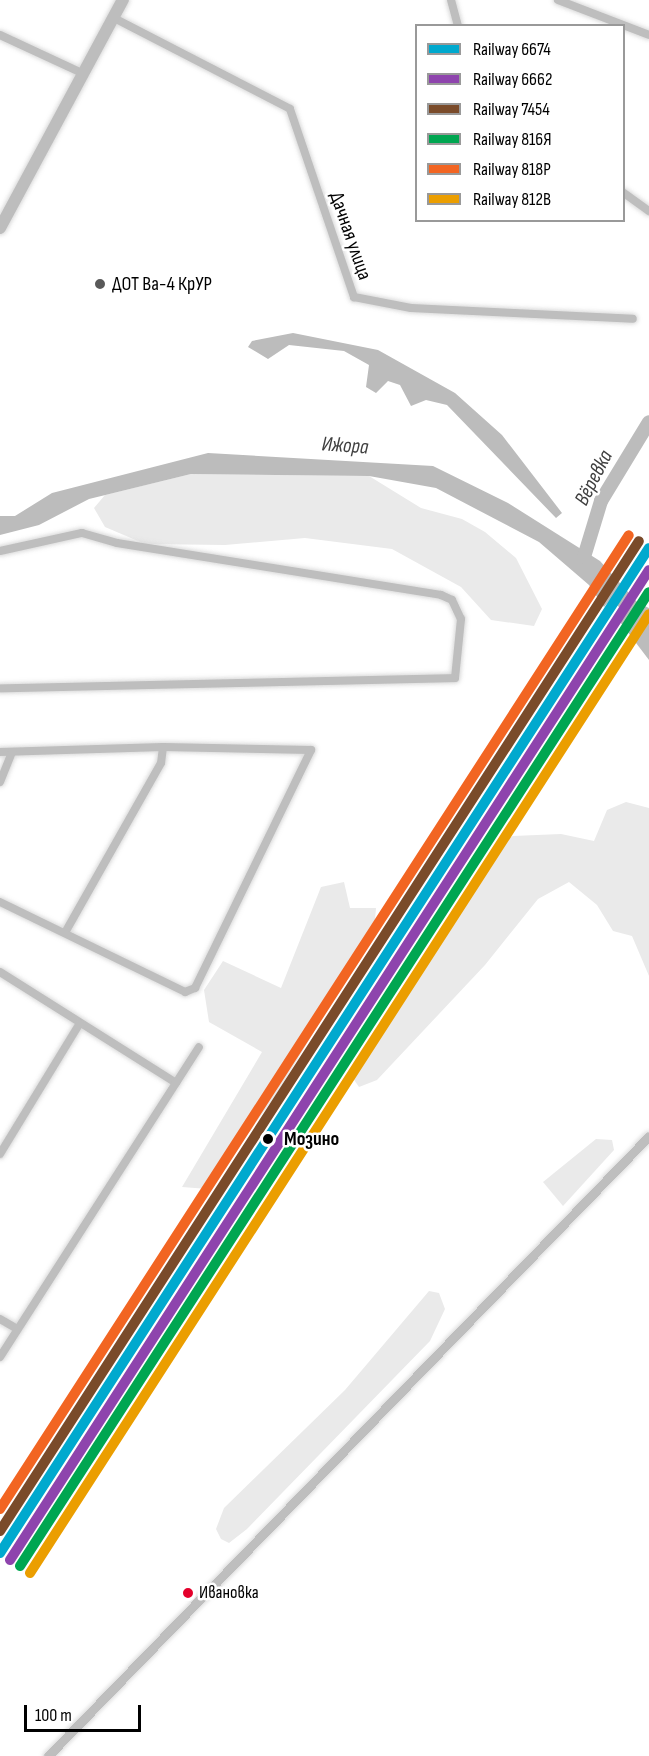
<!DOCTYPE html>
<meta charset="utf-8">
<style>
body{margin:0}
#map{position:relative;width:649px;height:1756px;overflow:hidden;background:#fff;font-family:"Sofia Sans Condensed",sans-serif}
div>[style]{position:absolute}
.green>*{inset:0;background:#eaeaea}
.water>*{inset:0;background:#bcbcbc}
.river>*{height:14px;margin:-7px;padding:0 7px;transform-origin:7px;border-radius:7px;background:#bcbcbc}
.roads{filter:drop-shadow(0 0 2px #dbdbdb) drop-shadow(0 0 2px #dbdbdb)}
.minor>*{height:8px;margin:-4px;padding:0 4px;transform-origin:4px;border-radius:4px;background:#bebebe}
.tertiary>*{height:9px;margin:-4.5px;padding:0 4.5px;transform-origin:4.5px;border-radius:4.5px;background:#bebebe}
.primary>*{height:12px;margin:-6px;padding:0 6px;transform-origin:6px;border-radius:6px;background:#bdbdbd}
.rail-1>*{height:10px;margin:-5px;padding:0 5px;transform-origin:5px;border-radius:5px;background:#00a9ce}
.rail-2>*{height:10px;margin:-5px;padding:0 5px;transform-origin:5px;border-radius:5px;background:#8e44ad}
.rail-3>*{height:10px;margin:-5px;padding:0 5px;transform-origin:5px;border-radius:5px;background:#7a4b2a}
.rail-4>*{height:10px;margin:-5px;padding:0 5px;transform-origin:5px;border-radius:5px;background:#00a651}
.rail-5>*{height:10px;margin:-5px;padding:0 5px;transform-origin:5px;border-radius:5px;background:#f26522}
.rail-6>*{height:10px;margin:-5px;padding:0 5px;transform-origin:5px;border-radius:5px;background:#eb9e00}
.dots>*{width:16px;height:16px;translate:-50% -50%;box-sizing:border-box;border:3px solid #fff;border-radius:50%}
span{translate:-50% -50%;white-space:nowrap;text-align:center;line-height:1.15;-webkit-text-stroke:5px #fff;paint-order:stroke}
.bus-label{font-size:18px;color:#000}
.left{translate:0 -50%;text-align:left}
.street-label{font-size:20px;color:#000}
.poi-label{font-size:20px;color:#000}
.stop-label{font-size:20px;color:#000;font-weight:700}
.water-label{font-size:21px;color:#404040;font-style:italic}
.legend{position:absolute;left:415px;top:24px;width:210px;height:198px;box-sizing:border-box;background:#fff;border:2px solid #999;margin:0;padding:8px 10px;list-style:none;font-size:18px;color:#000}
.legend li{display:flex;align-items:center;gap:12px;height:30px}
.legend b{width:30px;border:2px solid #999}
.scale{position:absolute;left:24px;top:1705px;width:117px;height:27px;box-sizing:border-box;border:3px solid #000;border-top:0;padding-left:8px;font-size:18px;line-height:21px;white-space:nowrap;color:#000;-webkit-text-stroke:4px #fff;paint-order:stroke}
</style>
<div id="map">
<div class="green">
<div style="clip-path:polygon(191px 474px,369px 476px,421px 508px,462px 519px,485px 532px,516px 558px,542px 609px,534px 626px,491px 620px,461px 587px,392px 549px,305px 538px,225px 545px,145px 544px,105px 527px,94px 508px,105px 495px)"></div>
<div style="clip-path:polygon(626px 802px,649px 808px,649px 976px,632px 936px,613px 931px,597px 905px,569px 882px,538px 899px,485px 965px,377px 1080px,359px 1087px,350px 1074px,353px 1063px,495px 846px,513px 836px,561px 834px,594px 841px,607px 810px)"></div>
<div style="clip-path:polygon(344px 882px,350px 908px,376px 908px,374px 931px,278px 1092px,208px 1189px,182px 1187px,262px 1052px,209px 1022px,204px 990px,223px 961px,281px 988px,321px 887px)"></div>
<div style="clip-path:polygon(596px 1139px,612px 1140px,614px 1150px,563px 1206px,543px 1182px)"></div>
<div style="clip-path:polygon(429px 1291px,439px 1293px,445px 1309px,430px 1341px,247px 1529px,229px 1543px,221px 1539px,216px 1529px,224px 1508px,345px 1390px)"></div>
</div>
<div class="water">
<div style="clip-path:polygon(293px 333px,378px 350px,455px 393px,502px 435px,562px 513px,556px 518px,447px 405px,426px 400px,411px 406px,400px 385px,388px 381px,376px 393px,366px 387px,369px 365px,344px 351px,289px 345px,268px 359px,248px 347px,252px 341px)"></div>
<div style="clip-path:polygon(208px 453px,433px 466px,508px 503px,600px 561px,638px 603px,649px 608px,649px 660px,617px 618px,620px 608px,611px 599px,604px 607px,589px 585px,539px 542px,436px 488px,369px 476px,191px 474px,89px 499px,39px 525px,0 535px,0 516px,15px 516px,52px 493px)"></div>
</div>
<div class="river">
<div style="left:584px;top:557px;width:59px;rotate:-73.1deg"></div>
<div style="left:601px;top:501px;width:92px;rotate:-58.7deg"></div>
</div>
<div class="roads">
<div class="minor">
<div style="left:451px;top:0;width:27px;rotate:75deg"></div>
<div style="left:558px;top:0;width:97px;rotate:21deg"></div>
<div style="left:114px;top:18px;width:198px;rotate:27.3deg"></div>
<div style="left:290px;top:109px;width:199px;rotate:71.2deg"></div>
<div style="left:354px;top:297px;width:58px;rotate:10.9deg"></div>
<div style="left:411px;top:308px;width:222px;rotate:2.8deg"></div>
<div style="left:0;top:35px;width:90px;rotate:24.9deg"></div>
<div style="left:624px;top:193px;width:31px;rotate:36deg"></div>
<div style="left:0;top:551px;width:84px;rotate:-12.4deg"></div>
<div style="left:82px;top:533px;width:36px;rotate:16deg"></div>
<div style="left:117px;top:543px;width:328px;rotate:9.1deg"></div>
<div style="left:441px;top:595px;width:12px;rotate:24deg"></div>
<div style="left:452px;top:600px;width:21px;rotate:65deg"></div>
<div style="left:461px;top:619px;width:59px;rotate:95.8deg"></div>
<div style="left:455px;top:678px;width:455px;rotate:178.7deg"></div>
<div style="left:0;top:752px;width:163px;rotate:-1.8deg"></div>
<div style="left:163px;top:747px;width:16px;rotate:97deg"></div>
<div style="left:161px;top:763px;width:195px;rotate:119.5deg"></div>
<div style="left:0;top:782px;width:32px;rotate:-68deg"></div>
<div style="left:0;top:902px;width:206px;rotate:25.9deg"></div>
<div style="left:185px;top:992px;width:11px;rotate:-22deg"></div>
<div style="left:195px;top:988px;width:265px;rotate:-64deg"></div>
<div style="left:311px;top:750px;width:148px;rotate:-178.8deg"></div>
<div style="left:0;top:972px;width:208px;rotate:32.2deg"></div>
<div style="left:0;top:1154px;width:153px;rotate:-58.6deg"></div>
<div style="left:0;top:1319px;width:20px;rotate:30deg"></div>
<div style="left:0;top:1357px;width:368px;rotate:-57.3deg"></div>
</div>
<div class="tertiary">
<div style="left:48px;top:1756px;width:863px;rotate:-45.89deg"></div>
</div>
<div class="primary">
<div style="left:0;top:228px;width:259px;rotate:-61.7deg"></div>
</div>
</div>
<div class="rail-1">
<div style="left:0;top:1553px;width:1196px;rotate:-57.15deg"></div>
</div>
<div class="rail-2">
<div style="left:10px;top:1560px;width:1178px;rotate:-57.16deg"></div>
</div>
<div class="rail-3">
<div style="left:0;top:1531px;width:1178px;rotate:-57.16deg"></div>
</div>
<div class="rail-4">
<div style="left:20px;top:1566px;width:1159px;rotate:-57.15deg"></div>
</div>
<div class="rail-5">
<div style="left:0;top:1509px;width:1159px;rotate:-57.15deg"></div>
</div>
<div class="rail-6">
<div style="left:30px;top:1573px;width:1141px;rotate:-57.16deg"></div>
</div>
<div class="dots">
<div style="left:100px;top:284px;background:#595959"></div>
<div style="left:268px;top:1139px;background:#000"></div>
<div style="left:188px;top:1593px;background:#e4002b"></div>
</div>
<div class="bus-label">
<span class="left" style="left:199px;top:1593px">Ивановка</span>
</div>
<div class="street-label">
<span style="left:350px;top:236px;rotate:71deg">Дачная улица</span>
</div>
<div class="poi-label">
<span class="left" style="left:112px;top:284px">ДОТ Ва-4 КрУР</span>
</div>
<div class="stop-label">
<span class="left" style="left:284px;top:1139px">Мозино</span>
</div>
<div class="water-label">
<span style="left:345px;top:446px;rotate:4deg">Ижора</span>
<span style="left:594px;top:478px;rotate:-63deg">Вёревка</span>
</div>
<ul class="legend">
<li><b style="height:8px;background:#00a9ce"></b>Railway 6674</li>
<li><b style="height:8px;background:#8e44ad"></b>Railway 6662</li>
<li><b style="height:8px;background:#7a4b2a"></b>Railway 7454</li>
<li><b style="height:8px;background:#00a651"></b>Railway 816Я</li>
<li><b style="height:8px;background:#f26522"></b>Railway 818Р</li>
<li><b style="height:8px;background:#eb9e00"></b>Railway 812В</li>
</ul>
<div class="scale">100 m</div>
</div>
